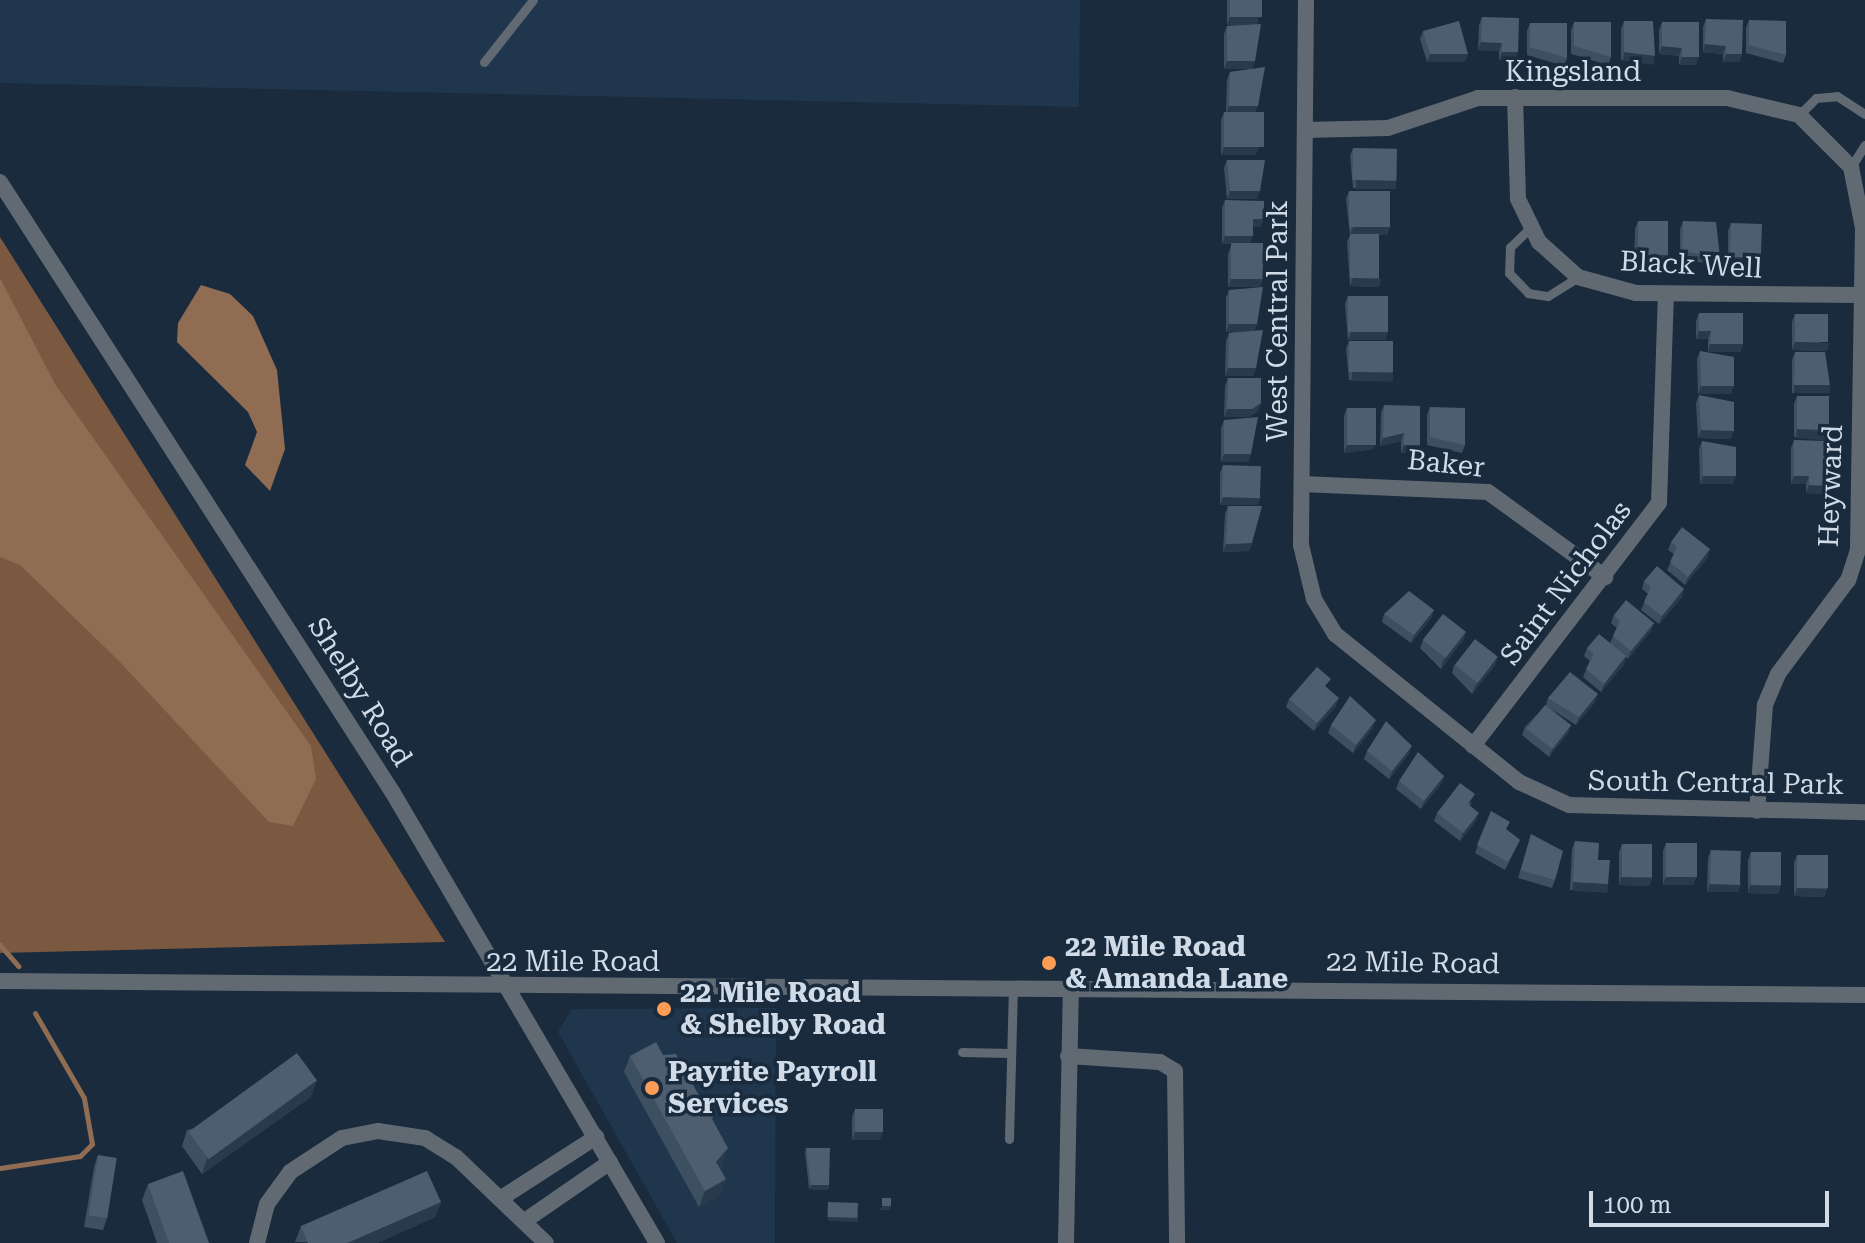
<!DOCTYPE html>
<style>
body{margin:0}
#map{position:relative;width:1865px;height:1243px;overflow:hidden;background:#192b3d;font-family:"Roboto Serif",serif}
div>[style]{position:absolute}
.built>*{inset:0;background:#1f364d}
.forest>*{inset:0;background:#7b5840}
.water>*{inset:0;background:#906c53}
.stream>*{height:5px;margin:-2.5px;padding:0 2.5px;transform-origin:2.5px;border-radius:2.5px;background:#906c53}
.service>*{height:9px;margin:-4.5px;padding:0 4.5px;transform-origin:4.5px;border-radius:4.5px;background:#616a73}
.minor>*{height:16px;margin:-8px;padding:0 8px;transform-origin:8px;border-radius:8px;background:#616a73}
.tertiary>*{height:16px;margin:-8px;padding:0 8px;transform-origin:8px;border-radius:8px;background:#616a73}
.wall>*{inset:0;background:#3d5062}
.shaded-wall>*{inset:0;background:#283b4d;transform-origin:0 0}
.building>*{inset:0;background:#4d5e70;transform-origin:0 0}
.dots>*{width:22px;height:22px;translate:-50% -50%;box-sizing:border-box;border:4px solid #192b3d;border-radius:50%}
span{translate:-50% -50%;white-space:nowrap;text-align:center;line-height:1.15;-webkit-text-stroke:7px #192b3d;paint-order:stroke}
.street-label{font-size:28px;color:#d0dbe7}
.poi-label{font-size:28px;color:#d0dbe7;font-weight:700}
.left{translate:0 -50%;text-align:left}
.scale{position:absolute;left:1589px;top:1191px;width:240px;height:36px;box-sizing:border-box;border:4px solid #d0dbe7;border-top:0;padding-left:10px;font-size:24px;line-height:28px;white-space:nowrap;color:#d0dbe7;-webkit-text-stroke:6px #192b3d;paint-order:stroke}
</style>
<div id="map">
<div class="built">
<div style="clip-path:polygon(0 0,1080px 0,1079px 107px,0 83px)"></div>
<div style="clip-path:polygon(776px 1008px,775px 1243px,677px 1243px,558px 1032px,572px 1009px)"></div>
</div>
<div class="forest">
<div style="clip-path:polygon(0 237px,445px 942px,0 953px)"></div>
</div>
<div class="water">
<div style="clip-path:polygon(0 278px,55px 384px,311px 746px,316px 779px,293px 826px,269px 822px,117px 659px,20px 565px,0 557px)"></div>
<div style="clip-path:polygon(201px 285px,230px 294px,253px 316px,277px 370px,285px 449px,270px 491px,245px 465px,257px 432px,248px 412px,177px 342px,178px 323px)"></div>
</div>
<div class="stream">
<div style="left:0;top:945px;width:28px;rotate:49deg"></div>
<div style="left:0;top:1168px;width:81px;rotate:-8.5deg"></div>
<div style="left:80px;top:1156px;width:17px;rotate:-45deg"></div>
<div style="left:92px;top:1144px;width:47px;rotate:-99.9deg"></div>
<div style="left:84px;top:1098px;width:98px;rotate:-120deg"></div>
</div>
<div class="service">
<div style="left:484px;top:62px;width:79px;rotate:-51.7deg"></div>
<div style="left:1799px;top:115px;width:24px;rotate:-45deg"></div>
<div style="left:1816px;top:98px;width:21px;rotate:-5deg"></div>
<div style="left:1837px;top:96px;width:33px;rotate:33deg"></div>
<div style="left:1851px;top:167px;width:26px;rotate:-58deg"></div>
<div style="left:1530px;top:228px;width:28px;rotate:136deg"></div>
<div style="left:1510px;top:247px;width:26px;rotate:92deg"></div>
<div style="left:1509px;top:273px;width:28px;rotate:46deg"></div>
<div style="left:1528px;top:293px;width:20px;rotate:9deg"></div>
<div style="left:1548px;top:296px;width:36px;rotate:-32deg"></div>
<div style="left:962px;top:1052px;width:48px;rotate:1.2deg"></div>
<div style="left:1009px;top:1139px;width:152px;rotate:-88.5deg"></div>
</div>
<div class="minor">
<div style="left:1306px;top:0;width:545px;rotate:90.53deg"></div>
<div style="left:1301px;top:545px;width:56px;rotate:76.5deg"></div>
<div style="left:1314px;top:599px;width:41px;rotate:59deg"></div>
<div style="left:1335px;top:634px;width:236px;rotate:38.8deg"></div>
<div style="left:1519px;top:782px;width:55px;rotate:24.7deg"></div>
<div style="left:1569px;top:805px;width:296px;rotate:1.4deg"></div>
<div style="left:1515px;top:97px;width:102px;rotate:88.3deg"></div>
<div style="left:1518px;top:199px;width:48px;rotate:64deg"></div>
<div style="left:1539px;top:242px;width:52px;rotate:41.9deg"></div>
<div style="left:1578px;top:277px;width:60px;rotate:15.4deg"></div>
<div style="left:1636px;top:293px;width:225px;rotate:0.5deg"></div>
<div style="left:1305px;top:130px;width:83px;rotate:-1.4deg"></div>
<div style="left:1388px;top:128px;width:95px;rotate:-18.4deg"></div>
<div style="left:1478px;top:98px;width:249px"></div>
<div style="left:1727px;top:98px;width:74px;rotate:13.3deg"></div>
<div style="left:1799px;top:115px;width:74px;rotate:45deg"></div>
<div style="left:1851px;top:167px;width:62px;rotate:78.9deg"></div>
<div style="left:1863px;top:228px;width:322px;rotate:90.9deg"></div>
<div style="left:1858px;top:550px;width:32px;rotate:108deg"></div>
<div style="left:1848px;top:580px;width:117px;rotate:126.7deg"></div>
<div style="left:1778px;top:674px;width:34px;rotate:113deg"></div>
<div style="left:1765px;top:705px;width:106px;rotate:94.3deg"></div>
<div style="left:1302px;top:484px;width:186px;rotate:2.5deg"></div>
<div style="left:1488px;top:492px;width:145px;rotate:36deg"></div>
<div style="left:1473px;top:746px;width:306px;rotate:-52.6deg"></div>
<div style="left:1659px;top:503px;width:209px;rotate:-88.1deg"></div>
<div style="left:1068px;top:1056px;width:92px;rotate:3.7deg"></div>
<div style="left:1160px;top:1062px;width:17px;rotate:31deg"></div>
<div style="left:1175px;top:1071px;width:172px;rotate:89.3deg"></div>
<div style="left:503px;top:1197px;width:111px;rotate:-32.8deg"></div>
<div style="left:526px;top:1220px;width:102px;rotate:-34.6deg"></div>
<div style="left:257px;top:1243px;width:40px;rotate:-75.6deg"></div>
<div style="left:267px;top:1204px;width:39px;rotate:-54deg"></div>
<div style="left:290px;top:1172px;width:62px;rotate:-33.2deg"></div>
<div style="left:342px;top:1138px;width:37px;rotate:-11deg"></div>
<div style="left:378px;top:1131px;width:48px;rotate:8.5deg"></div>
<div style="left:425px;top:1138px;width:36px;rotate:32deg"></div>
<div style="left:456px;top:1157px;width:124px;rotate:43.7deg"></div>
<div style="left:1066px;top:1243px;width:258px;rotate:-88.9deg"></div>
</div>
<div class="tertiary">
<div style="left:0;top:182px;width:726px;rotate:57.25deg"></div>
<div style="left:393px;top:793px;width:522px;rotate:59.6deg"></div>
<div style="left:0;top:981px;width:1865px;rotate:0.43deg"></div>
</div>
<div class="wall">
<div style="clip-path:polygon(1227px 0,1262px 0,1257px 24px,1255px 61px,1252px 69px,1255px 112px,1256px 155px,1221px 155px,1221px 120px,1224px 112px,1226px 112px,1227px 80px,1230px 72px,1251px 69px,1224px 69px,1224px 34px,1227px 26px,1244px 25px,1227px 25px)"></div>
<div style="clip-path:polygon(1482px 17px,1515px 60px,1499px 60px,1499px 51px,1478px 50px,1479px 25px)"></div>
<div style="clip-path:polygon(1706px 19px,1742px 54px,1739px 62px,1723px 62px,1723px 54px,1703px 52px,1703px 27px)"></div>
<div style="clip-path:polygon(1749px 20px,1786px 55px,1783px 63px,1746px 53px,1746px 28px)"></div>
<div style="clip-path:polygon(1624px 21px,1652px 64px,1621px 60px,1621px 29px)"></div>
<div style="clip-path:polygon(1574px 22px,1611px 57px,1608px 65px,1571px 54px,1571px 30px)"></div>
<div style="clip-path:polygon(1662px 22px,1696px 65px,1679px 65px,1679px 56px,1659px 54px,1659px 30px)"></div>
<div style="clip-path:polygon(1530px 23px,1567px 58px,1564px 66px,1527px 55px,1527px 31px)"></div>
<div style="clip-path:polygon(1423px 31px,1465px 62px,1427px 62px,1420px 39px)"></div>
<div style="clip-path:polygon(1353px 148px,1394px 188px,1353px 188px,1350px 156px)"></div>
<div style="clip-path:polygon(1227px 160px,1257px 199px,1227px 199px,1224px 168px)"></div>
<div style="clip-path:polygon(1349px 191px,1390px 227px,1387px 235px,1379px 235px,1379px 287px,1350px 286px,1347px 242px,1350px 235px,1346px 199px)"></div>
<div style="clip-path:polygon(1225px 200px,1261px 227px,1253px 227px,1222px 244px,1222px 208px)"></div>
<div style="clip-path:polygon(1638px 221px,1668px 255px,1665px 263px,1634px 263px,1635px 229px)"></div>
<div style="clip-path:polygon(1683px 221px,1720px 257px,1717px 265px,1680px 259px,1680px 229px)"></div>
<div style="clip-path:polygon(1731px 223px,1758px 265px,1728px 265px,1728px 231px)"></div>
<div style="clip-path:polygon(1231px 246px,1263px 279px,1260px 287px,1228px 287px,1228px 254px)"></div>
<div style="clip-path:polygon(1229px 290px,1257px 324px,1254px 331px,1256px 368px,1253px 376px,1225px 376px,1226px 341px,1229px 333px,1238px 332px,1226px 332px,1226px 298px)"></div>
<div style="clip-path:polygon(1348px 296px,1388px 332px,1385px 340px,1348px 340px,1345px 304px)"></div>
<div style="clip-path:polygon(1699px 313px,1743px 344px,1740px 352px,1708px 352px,1708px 339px,1696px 339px,1696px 321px)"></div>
<div style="clip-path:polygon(1795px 314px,1827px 351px,1792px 350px,1792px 322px)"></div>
<div style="clip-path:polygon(1349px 341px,1393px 373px,1390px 381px,1349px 380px,1346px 349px)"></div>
<div style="clip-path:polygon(1700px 351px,1731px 394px,1698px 394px,1697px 359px)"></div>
<div style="clip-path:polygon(1795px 352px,1827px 393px,1792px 393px,1792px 360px)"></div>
<div style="clip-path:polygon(1228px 378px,1261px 403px,1258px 411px,1249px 417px,1224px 417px,1225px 386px)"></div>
<div style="clip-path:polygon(1699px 395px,1731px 439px,1698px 438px,1696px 403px)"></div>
<div style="clip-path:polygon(1797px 396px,1829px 432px,1826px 440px,1794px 437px,1794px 404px)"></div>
<div style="clip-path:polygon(1384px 405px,1420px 445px,1417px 453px,1401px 453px,1401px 441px,1380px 446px,1381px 413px)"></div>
<div style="clip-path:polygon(1430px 407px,1465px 445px,1462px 453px,1427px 445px,1427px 415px)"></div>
<div style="clip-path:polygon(1347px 408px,1376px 441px,1373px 449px,1344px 453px,1344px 416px)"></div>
<div style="clip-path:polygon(1224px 420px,1249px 462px,1221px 462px,1221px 428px)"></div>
<div style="clip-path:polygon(1794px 440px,1825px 494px,1806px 493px,1806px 484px,1791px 484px,1791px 448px)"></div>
<div style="clip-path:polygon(1702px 441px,1733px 484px,1700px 484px,1699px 449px)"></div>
<div style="clip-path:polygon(1223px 465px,1258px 505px,1220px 505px,1220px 473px)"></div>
<div style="clip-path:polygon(1228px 506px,1252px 543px,1249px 551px,1223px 552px,1225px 514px)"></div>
<div style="clip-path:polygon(1671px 542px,1708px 557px,1685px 585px,1667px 570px,1674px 554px,1668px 550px)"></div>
<div style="clip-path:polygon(1644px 581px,1682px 597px,1659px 624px,1641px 610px,1648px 594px,1642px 589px)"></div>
<div style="clip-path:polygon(1434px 610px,1431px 618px,1411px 643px,1382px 622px,1384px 614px)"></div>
<div style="clip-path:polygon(1614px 615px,1654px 623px,1651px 631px,1628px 659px,1626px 657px,1624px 664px,1601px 692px,1583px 677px,1590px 661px,1584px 656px,1587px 648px,1610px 643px,1617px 628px,1611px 623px)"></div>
<div style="clip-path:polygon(1466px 632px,1463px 640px,1441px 669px,1420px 648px,1423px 640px)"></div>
<div style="clip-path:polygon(1454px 665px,1495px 665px,1472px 694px,1452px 673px)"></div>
<div style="clip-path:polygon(1329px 687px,1327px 688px,1336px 706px,1314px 731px,1286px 707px,1289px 699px)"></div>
<div style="clip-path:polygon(1548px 698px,1595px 702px,1576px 725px,1551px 709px,1571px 725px,1568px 733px,1549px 757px,1522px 735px,1525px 727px,1546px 705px)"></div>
<div style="clip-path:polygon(1331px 725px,1373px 728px,1353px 753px,1328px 733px)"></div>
<div style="clip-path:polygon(1367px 751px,1409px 754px,1389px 779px,1364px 759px)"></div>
<div style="clip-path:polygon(1444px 776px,1441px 784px,1421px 809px,1396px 789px,1399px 781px)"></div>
<div style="clip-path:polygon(1472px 802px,1470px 805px,1476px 821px,1460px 841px,1434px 821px,1437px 813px)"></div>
<div style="clip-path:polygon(1491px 811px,1507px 830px,1520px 840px,1505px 870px,1475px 853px)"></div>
<div style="clip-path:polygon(1531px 834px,1555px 880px,1552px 888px,1518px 878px)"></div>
<div style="clip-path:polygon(1575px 841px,1608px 884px,1605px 892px,1570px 890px,1572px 849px)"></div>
<div style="clip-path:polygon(1666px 843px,1696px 877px,1693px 885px,1663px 885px,1663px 851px)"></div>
<div style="clip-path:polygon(1622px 844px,1652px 878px,1649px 886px,1619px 885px,1619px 852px)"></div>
<div style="clip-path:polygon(1711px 850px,1741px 884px,1738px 892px,1707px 892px,1708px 858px)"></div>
<div style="clip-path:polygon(1751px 852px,1781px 886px,1778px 894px,1748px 893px,1748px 860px)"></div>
<div style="clip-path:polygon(1797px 855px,1827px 889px,1824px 897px,1794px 896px,1794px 863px)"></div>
<div style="clip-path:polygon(663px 1055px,700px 1098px,713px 1117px,712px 1120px,723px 1164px,720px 1168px,720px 1195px,699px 1207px,624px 1072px,630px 1056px)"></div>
<div style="clip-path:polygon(311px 1097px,202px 1174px,182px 1146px,187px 1130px)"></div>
<div style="clip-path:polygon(855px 1109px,880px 1140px,852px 1140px,852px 1117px)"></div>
<div style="clip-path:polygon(806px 1148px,829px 1185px,828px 1190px,809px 1189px,805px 1152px)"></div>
<div style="clip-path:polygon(98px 1155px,107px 1218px,103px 1230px,84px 1227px,94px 1167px)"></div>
<div style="clip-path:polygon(148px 1184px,209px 1243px,157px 1243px,142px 1200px)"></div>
<div style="clip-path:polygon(441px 1202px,435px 1217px,377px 1243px,295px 1242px,301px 1226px)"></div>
</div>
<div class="shaded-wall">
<div style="clip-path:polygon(1230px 17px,1259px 17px,1256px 25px,1227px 25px)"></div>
<div style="clip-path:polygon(1481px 42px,1502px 43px,1499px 51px,1478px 50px)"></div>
<div style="clip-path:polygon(1705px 44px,1726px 46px,1723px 54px,1703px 52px)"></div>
<div style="clip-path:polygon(1662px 46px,1682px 48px,1679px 56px,1659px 54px)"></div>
<div style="clip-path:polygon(1502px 52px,1518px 52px,1515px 60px,1499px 60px)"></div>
<div style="left:1624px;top:52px;width:31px;height:9px;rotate:7deg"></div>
<div style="clip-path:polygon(1430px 54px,1468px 54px,1465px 62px,1427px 62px)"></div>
<div style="clip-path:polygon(1726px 54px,1742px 54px,1739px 62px,1723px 62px)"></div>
<div style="clip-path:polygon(1682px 57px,1699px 57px,1696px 65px,1679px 65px)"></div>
<div style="clip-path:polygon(1227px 61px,1255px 61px,1252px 69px,1224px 69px)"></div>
<div style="clip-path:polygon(1229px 106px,1258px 106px,1255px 114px,1226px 114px)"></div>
<div style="clip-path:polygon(1224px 147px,1259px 147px,1256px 155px,1221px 155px)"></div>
<div style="left:1356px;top:180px;width:40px;height:9px"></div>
<div style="clip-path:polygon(1230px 191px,1260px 191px,1257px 199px,1227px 199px)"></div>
<div style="clip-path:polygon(1253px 219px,1264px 219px,1261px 227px,1250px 227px)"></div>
<div style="clip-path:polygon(1353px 227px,1390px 227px,1387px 235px,1350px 235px)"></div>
<div style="clip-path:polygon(1225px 236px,1253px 236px,1250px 244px,1222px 244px)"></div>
<div style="clip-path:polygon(1637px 255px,1668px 255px,1665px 263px,1634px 263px)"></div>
<div style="clip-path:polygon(1731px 257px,1761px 257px,1758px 265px,1728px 265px)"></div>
<div style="clip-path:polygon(1353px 278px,1382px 279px,1379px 287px,1350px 286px)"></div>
<div style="clip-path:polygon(1231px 279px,1263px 279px,1260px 287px,1228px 287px)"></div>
<div style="clip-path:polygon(1229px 324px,1257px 324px,1254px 332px,1226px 332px)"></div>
<div style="clip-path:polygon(1699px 331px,1711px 331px,1708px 339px,1696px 339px)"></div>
<div style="clip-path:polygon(1351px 332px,1388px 332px,1385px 340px,1348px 340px)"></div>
<div style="clip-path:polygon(1795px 342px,1830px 343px,1827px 351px,1792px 350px)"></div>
<div style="clip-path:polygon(1710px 344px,1743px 344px,1740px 352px,1708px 352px)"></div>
<div style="clip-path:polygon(1228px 368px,1256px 368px,1253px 376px,1225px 376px)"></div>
<div style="left:1352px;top:372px;width:41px;height:9px;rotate:1deg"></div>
<div style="left:1794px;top:385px;width:36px;height:8px"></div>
<div style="clip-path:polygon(1701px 386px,1734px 386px,1731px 394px,1698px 394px)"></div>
<div style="clip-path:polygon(1261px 403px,1258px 411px,1249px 417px,1224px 417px,1227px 409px)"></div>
<div style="left:1797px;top:429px;width:32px;height:9px;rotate:5deg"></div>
<div style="clip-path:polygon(1701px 430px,1734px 431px,1731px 439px,1698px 438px)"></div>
<div style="clip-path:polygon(1404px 433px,1401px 441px,1380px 446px,1383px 438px)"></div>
<div style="clip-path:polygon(1376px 441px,1373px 449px,1344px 453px,1347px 445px)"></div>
<div style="clip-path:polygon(1404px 445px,1420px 445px,1417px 453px,1401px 453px)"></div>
<div style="clip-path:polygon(1224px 454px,1251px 454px,1249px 462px,1221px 462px)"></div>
<div style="clip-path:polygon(1703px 476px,1736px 476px,1733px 484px,1700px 484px)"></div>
<div style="clip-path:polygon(1794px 476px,1809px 476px,1806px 484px,1791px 484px)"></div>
<div style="clip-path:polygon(1809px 485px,1828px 486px,1825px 494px,1806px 493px)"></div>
<div style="clip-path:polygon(1223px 497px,1261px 497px,1258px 505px,1220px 505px)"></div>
<div style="clip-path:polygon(1252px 543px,1249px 551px,1223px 552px,1226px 544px)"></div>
<div style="clip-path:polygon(1710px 549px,1708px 557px,1685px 585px,1688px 577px)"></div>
<div style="clip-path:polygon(1684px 589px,1682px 597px,1659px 624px,1662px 616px)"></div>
<div style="clip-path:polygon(1434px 610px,1431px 618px,1411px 643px,1414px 635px)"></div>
<div style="clip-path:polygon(1654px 623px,1651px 631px,1628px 659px,1631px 651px)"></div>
<div style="clip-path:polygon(1466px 632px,1463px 640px,1441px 669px,1443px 661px)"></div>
<div style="clip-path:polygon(1626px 656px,1624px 664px,1601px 692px,1604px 684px)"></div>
<div style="clip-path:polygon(1498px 657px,1495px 665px,1472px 694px,1475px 686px)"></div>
<div style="clip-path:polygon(1598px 694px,1595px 702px,1576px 725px,1579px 717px)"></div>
<div style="clip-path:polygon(1339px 698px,1336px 706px,1314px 731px,1317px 723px)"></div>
<div style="clip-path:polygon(1376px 720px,1373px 728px,1353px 753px,1356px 745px)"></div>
<div style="clip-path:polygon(1571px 725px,1568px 733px,1549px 757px,1552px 749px)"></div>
<div style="clip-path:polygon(1412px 746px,1409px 754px,1389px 779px,1392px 771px)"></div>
<div style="clip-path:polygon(1444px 776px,1441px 784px,1421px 809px,1424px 801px)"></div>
<div style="clip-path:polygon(1479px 813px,1476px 821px,1460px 841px,1463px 833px)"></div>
<div style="clip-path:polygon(1621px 877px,1652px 878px,1649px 886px,1619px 885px)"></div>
<div style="clip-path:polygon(1666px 877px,1696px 877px,1693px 885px,1663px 885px)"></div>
<div style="left:1573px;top:882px;width:35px;height:9px;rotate:3deg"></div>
<div style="clip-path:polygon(1710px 884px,1741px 884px,1738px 892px,1707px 892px)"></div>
<div style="clip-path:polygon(1750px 885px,1781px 886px,1778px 894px,1748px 893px)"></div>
<div style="clip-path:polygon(1797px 888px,1827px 889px,1824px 897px,1794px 896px)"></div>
<div style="clip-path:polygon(317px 1081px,311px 1097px,202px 1174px,207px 1158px)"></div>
<div style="clip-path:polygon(855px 1132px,883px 1132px,880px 1140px,852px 1140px)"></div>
<div style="clip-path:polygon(728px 1148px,723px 1164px,711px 1178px,716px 1162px)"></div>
<div style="clip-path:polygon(726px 1179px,720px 1195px,699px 1207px,705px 1191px)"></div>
<div style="clip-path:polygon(811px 1185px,829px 1185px,828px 1190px,809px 1189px)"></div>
<div style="clip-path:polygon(441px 1202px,435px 1217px,377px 1243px,347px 1243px)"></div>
<div style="clip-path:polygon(882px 1206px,891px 1206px,890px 1210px,880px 1210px)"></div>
<div style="left:828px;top:1217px;width:30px;height:4px;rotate:2deg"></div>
</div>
<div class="building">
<div style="left:1230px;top:0;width:32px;height:17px"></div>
<div style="clip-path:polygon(1482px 17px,1519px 18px,1518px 52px,1502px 52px,1502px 43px,1481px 42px)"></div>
<div style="clip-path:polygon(1706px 19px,1743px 20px,1742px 54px,1726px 54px,1726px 46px,1705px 44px)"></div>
<div style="clip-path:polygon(1749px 20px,1786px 21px,1786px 55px,1749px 45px)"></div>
<div style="clip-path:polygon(1459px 21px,1468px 54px,1430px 54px,1423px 31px)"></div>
<div style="clip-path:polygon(1624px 21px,1653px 21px,1655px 56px,1624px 52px)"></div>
<div style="clip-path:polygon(1574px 22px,1611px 22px,1611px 57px,1574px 46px)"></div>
<div style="clip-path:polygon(1662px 22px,1699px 22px,1699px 57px,1682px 57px,1682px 48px,1662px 46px)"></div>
<div style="clip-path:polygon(1530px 23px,1567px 23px,1567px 58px,1530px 47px)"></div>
<div style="clip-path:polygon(1261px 24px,1255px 61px,1227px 61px,1227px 26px)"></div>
<div style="clip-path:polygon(1265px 67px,1258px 106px,1229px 106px,1230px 72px)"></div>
<div style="left:1224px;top:112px;width:40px;height:35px"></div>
<div style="left:1353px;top:148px;width:44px;height:32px;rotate:1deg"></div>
<div style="clip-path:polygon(1227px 160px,1265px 160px,1260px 191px,1230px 191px)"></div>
<div style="left:1349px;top:191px;width:41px;height:36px"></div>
<div style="clip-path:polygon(1225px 200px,1264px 201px,1264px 219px,1253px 219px,1253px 236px,1225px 236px)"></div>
<div style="left:1638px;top:221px;width:30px;height:34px"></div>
<div style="clip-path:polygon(1683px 221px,1716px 222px,1720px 257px,1682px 251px)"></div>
<div style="left:1731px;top:223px;width:31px;height:34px;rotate:2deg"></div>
<div style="left:1350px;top:234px;width:29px;height:44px"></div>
<div style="left:1263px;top:243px;width:36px;height:32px;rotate:90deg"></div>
<div style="clip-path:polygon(1263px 287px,1257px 324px,1229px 324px,1229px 290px)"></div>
<div style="left:1348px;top:296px;width:40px;height:36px"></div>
<div style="clip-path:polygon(1699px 313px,1743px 313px,1743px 344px,1710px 344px,1711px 331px,1699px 331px)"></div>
<div style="left:1795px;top:314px;width:33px;height:28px"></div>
<div style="clip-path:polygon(1263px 330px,1256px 368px,1228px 368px,1229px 333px)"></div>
<div style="left:1349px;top:341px;width:44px;height:31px"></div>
<div style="clip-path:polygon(1700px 351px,1734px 357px,1734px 386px,1701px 386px)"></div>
<div style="clip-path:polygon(1795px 352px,1825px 352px,1830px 385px,1794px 385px)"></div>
<div style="clip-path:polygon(1228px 378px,1261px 378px,1261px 403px,1252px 409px,1227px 409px)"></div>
<div style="clip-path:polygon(1699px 395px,1734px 402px,1734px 431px,1701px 430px)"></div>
<div style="left:1797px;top:396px;width:32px;height:33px"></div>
<div style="clip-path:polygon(1384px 405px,1420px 406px,1420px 445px,1404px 445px,1404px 433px,1383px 438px)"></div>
<div style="clip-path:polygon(1430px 407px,1465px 408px,1465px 445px,1430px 437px)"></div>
<div style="left:1347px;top:408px;width:29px;height:37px"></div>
<div style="clip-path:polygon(1258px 417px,1251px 454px,1224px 454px,1224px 420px)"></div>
<div style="clip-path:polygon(1794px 440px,1825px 441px,1827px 448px,1828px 486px,1809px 485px,1809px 476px,1794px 476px)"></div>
<div style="clip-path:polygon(1702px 441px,1736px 447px,1736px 476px,1703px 476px)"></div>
<div style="left:1223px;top:465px;width:38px;height:32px;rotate:2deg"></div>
<div style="clip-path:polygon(1228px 506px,1262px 506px,1252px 543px,1226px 544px)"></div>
<div style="clip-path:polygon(1682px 527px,1710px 549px,1688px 577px,1670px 562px,1677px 547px,1671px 542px)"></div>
<div style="clip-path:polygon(1657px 566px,1684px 589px,1662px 616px,1644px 602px,1651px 587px,1644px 581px)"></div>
<div style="clip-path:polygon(1409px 591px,1434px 610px,1414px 635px,1384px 614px)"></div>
<div style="clip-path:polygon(1626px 600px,1654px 623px,1631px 651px,1613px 636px,1620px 621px,1614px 615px)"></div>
<div style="left:1443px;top:614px;width:29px;height:33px;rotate:38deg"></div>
<div style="clip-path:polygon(1599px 634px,1626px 656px,1604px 684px,1586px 669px,1594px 654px,1587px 648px)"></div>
<div style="left:1475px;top:639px;width:29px;height:33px;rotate:38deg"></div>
<div style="clip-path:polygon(1317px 667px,1331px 679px,1325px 686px,1339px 698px,1317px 723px,1289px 699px)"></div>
<div style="clip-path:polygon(1570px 672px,1598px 694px,1579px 717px,1548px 698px)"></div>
<div style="clip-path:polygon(1350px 696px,1376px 720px,1356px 745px,1331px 725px)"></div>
<div style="left:1545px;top:705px;width:33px;height:30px;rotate:38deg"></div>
<div style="clip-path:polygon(1386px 721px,1412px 746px,1392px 771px,1367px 751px)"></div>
<div style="clip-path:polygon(1418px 752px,1444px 776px,1424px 801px,1399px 781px)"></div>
<div style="clip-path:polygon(1460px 783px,1475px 794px,1468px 804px,1479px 813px,1463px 833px,1437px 813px)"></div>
<div style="clip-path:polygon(1491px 811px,1510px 822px,1506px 829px,1520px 840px,1508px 862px,1477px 845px)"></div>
<div style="clip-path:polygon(1531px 834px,1563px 851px,1555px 880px,1521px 870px)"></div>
<div style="clip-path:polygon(1575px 841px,1599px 843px,1598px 860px,1610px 860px,1608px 884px,1573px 882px)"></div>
<div style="left:1666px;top:843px;width:31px;height:34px"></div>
<div style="left:1622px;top:844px;width:30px;height:33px"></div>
<div style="left:1711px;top:850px;width:30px;height:34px;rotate:2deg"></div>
<div style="left:1751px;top:852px;width:30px;height:33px"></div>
<div style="left:1797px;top:855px;width:31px;height:33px"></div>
<div style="clip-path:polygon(656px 1042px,663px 1055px,676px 1054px,728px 1148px,716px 1162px,726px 1179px,705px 1191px,630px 1056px)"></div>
<div style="left:297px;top:1053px;width:34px;height:134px;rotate:54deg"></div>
<div style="left:702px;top:1097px;width:23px;height:2px;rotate:61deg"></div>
<div style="left:855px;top:1109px;width:28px;height:23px"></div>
<div style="clip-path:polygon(806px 1148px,830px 1148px,829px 1185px,811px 1185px)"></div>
<div style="left:98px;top:1155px;width:19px;height:61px;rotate:9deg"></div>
<div style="clip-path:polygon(183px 1171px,209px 1243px,169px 1243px,148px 1184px)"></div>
<div style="clip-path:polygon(427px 1171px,441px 1202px,347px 1243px,308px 1243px,301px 1226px)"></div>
<div style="left:882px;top:1198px;width:9px;height:8px"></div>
<div style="left:828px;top:1202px;width:30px;height:15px;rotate:2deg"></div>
</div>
<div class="dots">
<div style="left:1049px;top:963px;background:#fd9d55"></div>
<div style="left:664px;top:1009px;background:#fd9d55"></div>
<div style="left:652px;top:1088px;background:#fd9d55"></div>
</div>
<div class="street-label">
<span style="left:1573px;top:72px">Kingsland</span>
<span style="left:1691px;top:265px;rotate:3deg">Black Well</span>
<span style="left:1278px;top:321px;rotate:-90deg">West Central Park</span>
<span style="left:1446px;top:464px;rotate:6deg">Baker</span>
<span style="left:1831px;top:486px;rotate:-88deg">Heyward</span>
<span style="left:1566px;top:583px;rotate:-53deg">Saint Nicholas</span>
<span style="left:360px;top:692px;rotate:58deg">Shelby Road</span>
<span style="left:1716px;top:783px;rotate:1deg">South Central Park</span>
<span style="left:573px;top:962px">22 Mile Road</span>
<span style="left:1413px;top:963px;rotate:1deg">22 Mile Road</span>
</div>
<div class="poi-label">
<span class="left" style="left:1065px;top:963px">22 Mile Road<br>&amp; Amanda Lane</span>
<span class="left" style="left:680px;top:1009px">22 Mile Road<br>&amp; Shelby Road</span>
<span class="left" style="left:668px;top:1088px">Payrite Payroll<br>Services</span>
</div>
<div class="scale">100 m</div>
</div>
